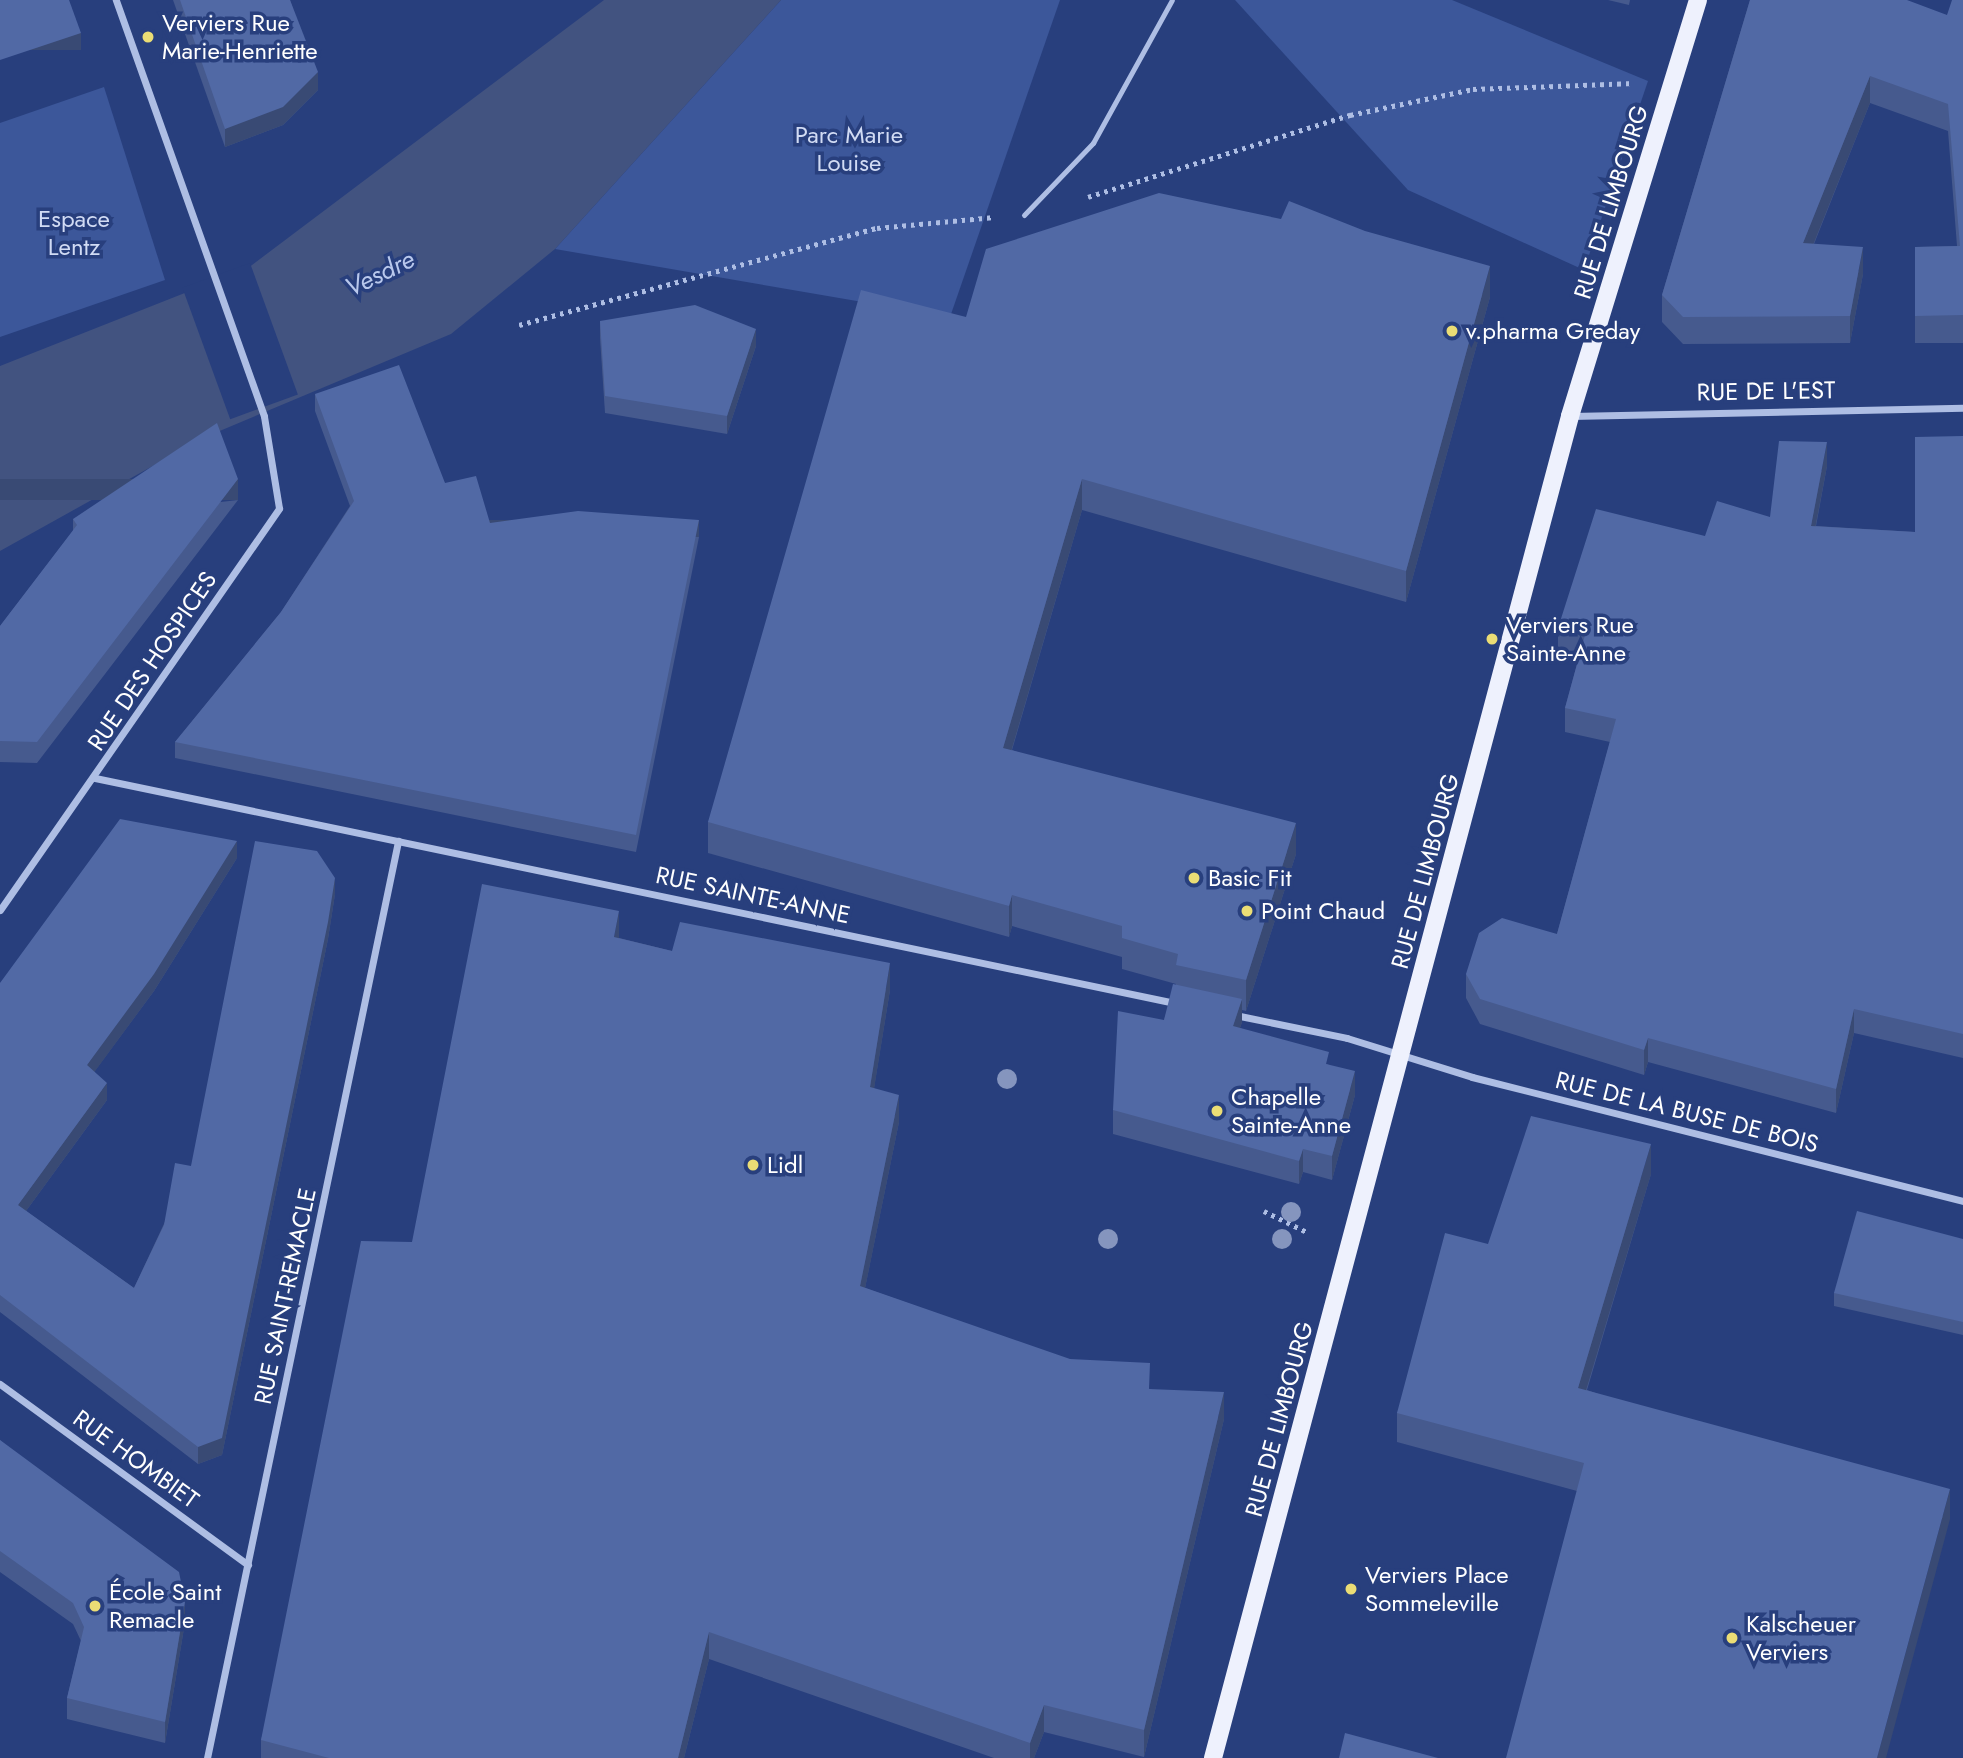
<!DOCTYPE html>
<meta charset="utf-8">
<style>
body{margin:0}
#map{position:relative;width:1963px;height:1758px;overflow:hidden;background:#283f7d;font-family:Jost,sans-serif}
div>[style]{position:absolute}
.green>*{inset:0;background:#3c579a}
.water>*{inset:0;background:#425380}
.pier>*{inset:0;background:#283f7d;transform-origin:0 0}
.path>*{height:4.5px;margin-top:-2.25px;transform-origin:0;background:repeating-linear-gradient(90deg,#aebee4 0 3.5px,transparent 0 8.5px)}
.service>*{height:5px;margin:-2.5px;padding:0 2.5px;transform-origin:2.5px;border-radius:2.5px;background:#aebee4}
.minor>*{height:7px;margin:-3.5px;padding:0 3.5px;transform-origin:3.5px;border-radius:3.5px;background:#aebee4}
.primary>*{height:18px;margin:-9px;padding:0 9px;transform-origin:9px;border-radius:9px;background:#eef1fd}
.trees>*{width:20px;height:20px;margin:-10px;border-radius:50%;background:#8595be}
.wall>*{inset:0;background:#465a8e}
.shaded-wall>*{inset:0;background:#394a74;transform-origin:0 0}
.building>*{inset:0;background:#5169a5}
.dots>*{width:19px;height:19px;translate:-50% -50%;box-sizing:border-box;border:4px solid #283f7d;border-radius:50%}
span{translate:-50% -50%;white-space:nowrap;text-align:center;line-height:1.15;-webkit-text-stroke:7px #283f7d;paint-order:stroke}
.poi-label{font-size:24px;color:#fff}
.left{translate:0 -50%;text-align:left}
.park-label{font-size:24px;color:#d1dbf4}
.street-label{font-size:24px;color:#fff}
.water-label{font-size:26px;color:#b9c8ec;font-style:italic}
</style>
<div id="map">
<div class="green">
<div style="clip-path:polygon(781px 0,1060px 0,950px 317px,555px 249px)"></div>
<div style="clip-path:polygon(1235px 0,1452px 0,1648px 81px,1584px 270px,1408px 190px)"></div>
<div style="clip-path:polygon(104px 87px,165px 280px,0 337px,0 123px)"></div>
</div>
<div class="water">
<div style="clip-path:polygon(604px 0,781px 0,555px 249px,451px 334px,203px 438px,0 551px,0 366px,248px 268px)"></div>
</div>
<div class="pier">
<div style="left:250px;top:263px;width:140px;height:72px;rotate:70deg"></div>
</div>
<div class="path">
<div style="left:1088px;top:197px;width:275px;rotate:-17.4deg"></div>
<div style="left:1350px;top:115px;width:126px;rotate:-11.9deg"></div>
<div style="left:1473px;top:89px;width:161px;rotate:-2.1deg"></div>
<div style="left:519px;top:325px;width:371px;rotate:-15.2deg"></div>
<div style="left:877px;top:228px;width:118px;rotate:-5.4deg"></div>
<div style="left:1264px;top:1211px;width:50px;rotate:26.1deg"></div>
</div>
<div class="service">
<div style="left:1024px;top:215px;width:100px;rotate:-46.2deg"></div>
<div style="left:1093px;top:143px;width:163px;rotate:-61.1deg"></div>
</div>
<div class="minor">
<div style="left:1571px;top:416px;width:392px;rotate:-1.2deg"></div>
<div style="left:95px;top:778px;width:1103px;rotate:11.77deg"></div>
<div style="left:0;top:910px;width:489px;rotate:-55.2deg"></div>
<div style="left:279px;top:508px;width:93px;rotate:-99.3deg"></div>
<div style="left:264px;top:416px;width:442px;rotate:-109.6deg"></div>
<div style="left:1235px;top:1015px;width:114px;rotate:11.6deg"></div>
<div style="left:1347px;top:1038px;width:131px;rotate:17.3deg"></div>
<div style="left:1472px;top:1077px;width:506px;rotate:14.17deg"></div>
<div style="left:0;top:1384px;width:307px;rotate:36.1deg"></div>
<div style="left:207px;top:1758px;width:937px;rotate:-78.23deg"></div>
</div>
<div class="primary">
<div style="left:1213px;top:1758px;width:1389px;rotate:-75.1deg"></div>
<div style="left:1570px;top:416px;width:435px;rotate:-72.9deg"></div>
</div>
<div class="trees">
<div style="left:1007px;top:1079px"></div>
<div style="left:1291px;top:1212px"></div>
<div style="left:1108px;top:1239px"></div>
<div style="left:1282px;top:1239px"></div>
</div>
<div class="wall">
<div style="clip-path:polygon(173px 0,290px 0,318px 90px,283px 125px,225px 147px)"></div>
<div style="clip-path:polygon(1608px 0,1630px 0,1629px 5px)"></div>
<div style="clip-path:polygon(1750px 0,1947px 15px,1963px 0,1963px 343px,1915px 343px,1915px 247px,1957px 246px,1948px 131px,1870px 103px,1814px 244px,1863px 274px,1850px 343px,1683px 344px,1662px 322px,1662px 295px)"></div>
<div style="clip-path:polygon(1281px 219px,1490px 297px,1406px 602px,1082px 510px,1012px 750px,1296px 854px,1246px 1011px,1242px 1010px,1242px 1022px,1240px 1028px,1329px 1065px,1355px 1095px,1332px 1180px,1303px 1172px,1299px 1184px,1113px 1134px,1113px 1110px,1164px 1020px,1176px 984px,1122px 969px,1122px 957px,1012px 926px,1009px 937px,708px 853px,708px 822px,966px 317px)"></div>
<div style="clip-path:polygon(600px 321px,756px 346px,727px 434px,605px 413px,600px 338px)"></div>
<div style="clip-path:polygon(315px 394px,445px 483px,490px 523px,699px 537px,636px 852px,175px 758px,175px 742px,281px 612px,350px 506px,315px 411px)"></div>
<div style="clip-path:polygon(1963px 436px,1963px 1058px,1854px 1033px,1836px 1113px,1648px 1062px,1644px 1075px,1480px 1024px,1466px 998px,1466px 974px,1557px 934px,1610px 742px,1565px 732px,1565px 708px,1579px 657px,1558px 652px,1558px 628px,1705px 536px,1770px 517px,1827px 466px,1816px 526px,1915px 532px)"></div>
<div style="clip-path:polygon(238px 500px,37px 763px,0 762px,0 626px,73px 531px,73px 519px)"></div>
<div style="clip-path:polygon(237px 858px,154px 991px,94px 1072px,107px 1100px,26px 1211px,134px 1288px,191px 1166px,335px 894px,328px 939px,222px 1455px,198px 1464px,0 1312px,0 983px)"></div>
<div style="clip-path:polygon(619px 938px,672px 951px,890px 990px,874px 1088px,899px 1122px,865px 1288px,1150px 1389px,1224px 1419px,1144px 1757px,1044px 1732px,1034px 1758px,994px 1758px,709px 1659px,684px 1758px,261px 1758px,261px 1740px,412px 1242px)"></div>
<div style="clip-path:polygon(1651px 1174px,1587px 1390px,1950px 1519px,1577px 1491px,1397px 1442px,1397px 1413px,1488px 1244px)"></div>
<div style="clip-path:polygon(1963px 1239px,1963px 1335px,1834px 1306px,1834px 1293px)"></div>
<div style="clip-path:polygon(0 1440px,185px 1622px,165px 1743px,67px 1719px,67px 1698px,81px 1641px,73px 1624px,0 1572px)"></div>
</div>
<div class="shaded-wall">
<div style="left:81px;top:33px;width:17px;height:85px;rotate:90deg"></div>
<div style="clip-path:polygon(318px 72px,318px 90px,283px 125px,225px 147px,225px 129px)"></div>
<div style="clip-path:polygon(1870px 76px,1870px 103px,1803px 270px,1803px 243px)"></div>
<div style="clip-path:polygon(1863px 247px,1863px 274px,1850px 343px,1850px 316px)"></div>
<div style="clip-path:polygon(1490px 266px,1490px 297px,1406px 602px,1406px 571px)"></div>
<div style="clip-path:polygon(756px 329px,756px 346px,727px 434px,727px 416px)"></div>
<div style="clip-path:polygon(1827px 442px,1827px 466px,1811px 550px,1811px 526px)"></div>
<div style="left:238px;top:479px;width:21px;height:331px;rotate:90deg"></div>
<div style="clip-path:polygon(1082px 479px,1082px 510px,1003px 779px,1003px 748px)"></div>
<div style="left:699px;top:520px;width:17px;height:321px;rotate:90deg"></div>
<div style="clip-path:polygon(1296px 823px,1296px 854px,1246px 1011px,1246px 980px)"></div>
<div style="clip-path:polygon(237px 841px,237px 858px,154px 991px,87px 1082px,87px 1065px)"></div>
<div style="clip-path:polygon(335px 878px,335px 894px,328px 939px,222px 1455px,198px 1464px,198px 1447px)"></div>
<div style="clip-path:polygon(1012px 895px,1012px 926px,1009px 937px,1009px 906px)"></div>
<div style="clip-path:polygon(619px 911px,619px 938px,614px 964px,614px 937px)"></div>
<div style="clip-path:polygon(890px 963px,890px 990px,870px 1114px,870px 1087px)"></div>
<div style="clip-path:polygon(1242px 999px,1242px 1022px,1233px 1050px,1233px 1026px)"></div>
<div style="clip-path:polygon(1854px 1009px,1854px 1033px,1836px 1113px,1836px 1089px)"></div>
<div style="clip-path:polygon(1648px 1038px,1648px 1062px,1644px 1075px,1644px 1050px)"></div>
<div style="clip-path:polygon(1355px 1071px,1355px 1095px,1332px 1180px,1332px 1156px)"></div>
<div style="clip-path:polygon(107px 1083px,107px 1100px,18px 1222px,18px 1205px)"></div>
<div style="clip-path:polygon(899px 1095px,899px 1122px,860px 1313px,860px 1286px)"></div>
<div style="clip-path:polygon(1651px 1144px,1651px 1174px,1578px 1417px,1578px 1388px)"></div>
<div style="clip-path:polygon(1303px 1149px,1303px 1172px,1299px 1184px,1299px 1161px)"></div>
<div style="clip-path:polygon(1224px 1392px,1224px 1419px,1144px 1757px,1144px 1730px)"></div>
<div style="clip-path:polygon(1950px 1489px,1950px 1519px,1886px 1758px,1877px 1758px)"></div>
<div style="clip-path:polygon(185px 1602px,185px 1622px,165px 1743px,165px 1722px)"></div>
<div style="clip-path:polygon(709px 1632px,709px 1659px,684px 1758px,678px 1758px)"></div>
<div style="clip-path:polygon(1044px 1705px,1044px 1732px,1034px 1758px,1030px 1758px,1030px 1743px)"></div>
</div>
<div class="building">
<div style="clip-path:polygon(0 0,69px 0,81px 33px,0 60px)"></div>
<div style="clip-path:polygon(180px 0,290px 0,318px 72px,283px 107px,225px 129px)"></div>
<div style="clip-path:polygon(1750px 0,1907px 0,1947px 15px,1952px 0,1963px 0,1963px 315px,1915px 316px,1915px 247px,1960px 246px,1948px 104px,1870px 76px,1803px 243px,1863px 247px,1850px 316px,1683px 317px,1662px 295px)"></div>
<div style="clip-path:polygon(1159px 193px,1281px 219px,1289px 201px,1365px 231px,1490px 266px,1406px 571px,1082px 479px,1003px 748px,1296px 823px,1246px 980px,1176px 965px,1178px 954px,1122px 938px,1122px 926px,1012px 895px,1009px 906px,708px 822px,861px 290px,966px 317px,986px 249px)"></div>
<div style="clip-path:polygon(695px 305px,756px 329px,727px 416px,605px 396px,600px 321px)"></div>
<div style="clip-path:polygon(399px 365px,445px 483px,476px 476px,490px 523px,578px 511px,699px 520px,636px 835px,175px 742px,281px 612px,354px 501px,315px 394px)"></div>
<div style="clip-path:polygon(217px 423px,238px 479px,37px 742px,0 741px,0 626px,77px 525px,73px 519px)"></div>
<div style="clip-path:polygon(1963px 436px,1963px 1034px,1854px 1009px,1836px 1089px,1648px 1038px,1644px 1050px,1480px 999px,1466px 974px,1479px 933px,1502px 918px,1557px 934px,1616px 719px,1565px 708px,1585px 635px,1558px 628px,1596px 509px,1705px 536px,1717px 501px,1770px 517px,1779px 441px,1827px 442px,1811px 526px,1915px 532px,1915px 437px)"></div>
<div style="clip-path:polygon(120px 819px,237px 841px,154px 974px,87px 1065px,107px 1083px,18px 1205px,134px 1288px,164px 1225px,175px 1163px,191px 1166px,255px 841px,317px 851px,335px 878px,328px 922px,222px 1438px,198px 1447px,0 1295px,0 983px)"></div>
<div style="clip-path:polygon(482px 884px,619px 911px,614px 937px,672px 951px,680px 922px,890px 963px,870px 1087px,899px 1095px,860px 1286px,1070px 1359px,1150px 1363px,1149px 1389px,1224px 1392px,1144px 1730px,1044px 1705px,1030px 1743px,709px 1632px,678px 1758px,329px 1758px,261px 1740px,361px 1241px,412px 1242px)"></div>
<div style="clip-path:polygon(1173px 984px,1242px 999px,1233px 1026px,1329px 1052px,1326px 1064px,1355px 1071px,1332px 1156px,1303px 1149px,1299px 1161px,1113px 1110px,1118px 1011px,1164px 1020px)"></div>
<div style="clip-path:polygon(1531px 1116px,1651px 1144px,1578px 1388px,1950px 1489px,1877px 1758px,1506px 1758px,1584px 1463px,1397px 1413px,1445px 1233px,1488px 1244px)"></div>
<div style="clip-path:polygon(1857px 1211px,1963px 1239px,1963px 1322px,1834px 1293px)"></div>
<div style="clip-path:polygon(0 1440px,179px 1572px,185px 1602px,165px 1722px,67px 1698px,84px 1627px,73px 1603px,0 1551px)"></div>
<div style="clip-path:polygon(1345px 1733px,1438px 1758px,1339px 1758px)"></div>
</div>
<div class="dots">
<div style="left:148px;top:37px;background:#ebdd75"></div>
<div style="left:1452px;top:331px;background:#ebdd75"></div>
<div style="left:1492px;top:639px;background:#ebdd75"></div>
<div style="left:1194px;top:878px;background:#ebdd75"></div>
<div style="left:1247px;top:911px;background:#ebdd75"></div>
<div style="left:1217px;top:1111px;background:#ebdd75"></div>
<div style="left:753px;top:1165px;background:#ebdd75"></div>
<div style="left:1351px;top:1589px;background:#ebdd75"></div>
<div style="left:95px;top:1606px;background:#ebdd75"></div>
<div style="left:1732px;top:1638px;background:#ebdd75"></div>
</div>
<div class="poi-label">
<span class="left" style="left:162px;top:37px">Verviers Rue<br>Marie-Henriette</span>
<span class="left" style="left:1466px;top:331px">v.pharma Greday</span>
<span class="left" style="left:1506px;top:639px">Verviers Rue<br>Sainte-Anne</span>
<span class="left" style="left:1208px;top:878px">Basic Fit</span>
<span class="left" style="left:1261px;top:911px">Point Chaud</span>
<span class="left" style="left:1231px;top:1111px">Chapelle<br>Sainte-Anne</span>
<span class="left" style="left:767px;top:1165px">Lidl</span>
<span class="left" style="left:1365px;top:1589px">Verviers Place<br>Sommeleville</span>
<span class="left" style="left:109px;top:1606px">École Saint<br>Remacle</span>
<span class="left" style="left:1746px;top:1638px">Kalscheuer<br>Verviers</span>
</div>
<div class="park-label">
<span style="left:849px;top:149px">Parc Marie<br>Louise</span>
<span style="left:74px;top:233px">Espace<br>Lentz</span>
</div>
<div class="street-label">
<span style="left:1611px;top:202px;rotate:-73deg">RUE DE LIMBOURG</span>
<span style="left:1766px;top:391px;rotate:-1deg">RUE DE L'EST</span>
<span style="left:152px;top:661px;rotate:-56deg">RUE DES HOSPICES</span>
<span style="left:1425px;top:871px;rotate:-75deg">RUE DE LIMBOURG</span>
<span style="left:753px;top:895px;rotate:12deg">RUE SAINTE-ANNE</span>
<span style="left:1687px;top:1112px;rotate:14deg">RUE DE LA BUSE DE BOIS</span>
<span style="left:285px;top:1296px;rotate:-78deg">RUE SAINT-REMACLE</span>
<span style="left:1279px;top:1419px;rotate:-75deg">RUE DE LIMBOURG</span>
<span style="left:136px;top:1459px;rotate:36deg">RUE HOMBIET</span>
</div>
<div class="water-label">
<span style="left:380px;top:274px;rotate:-26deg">Vesdre</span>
</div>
</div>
